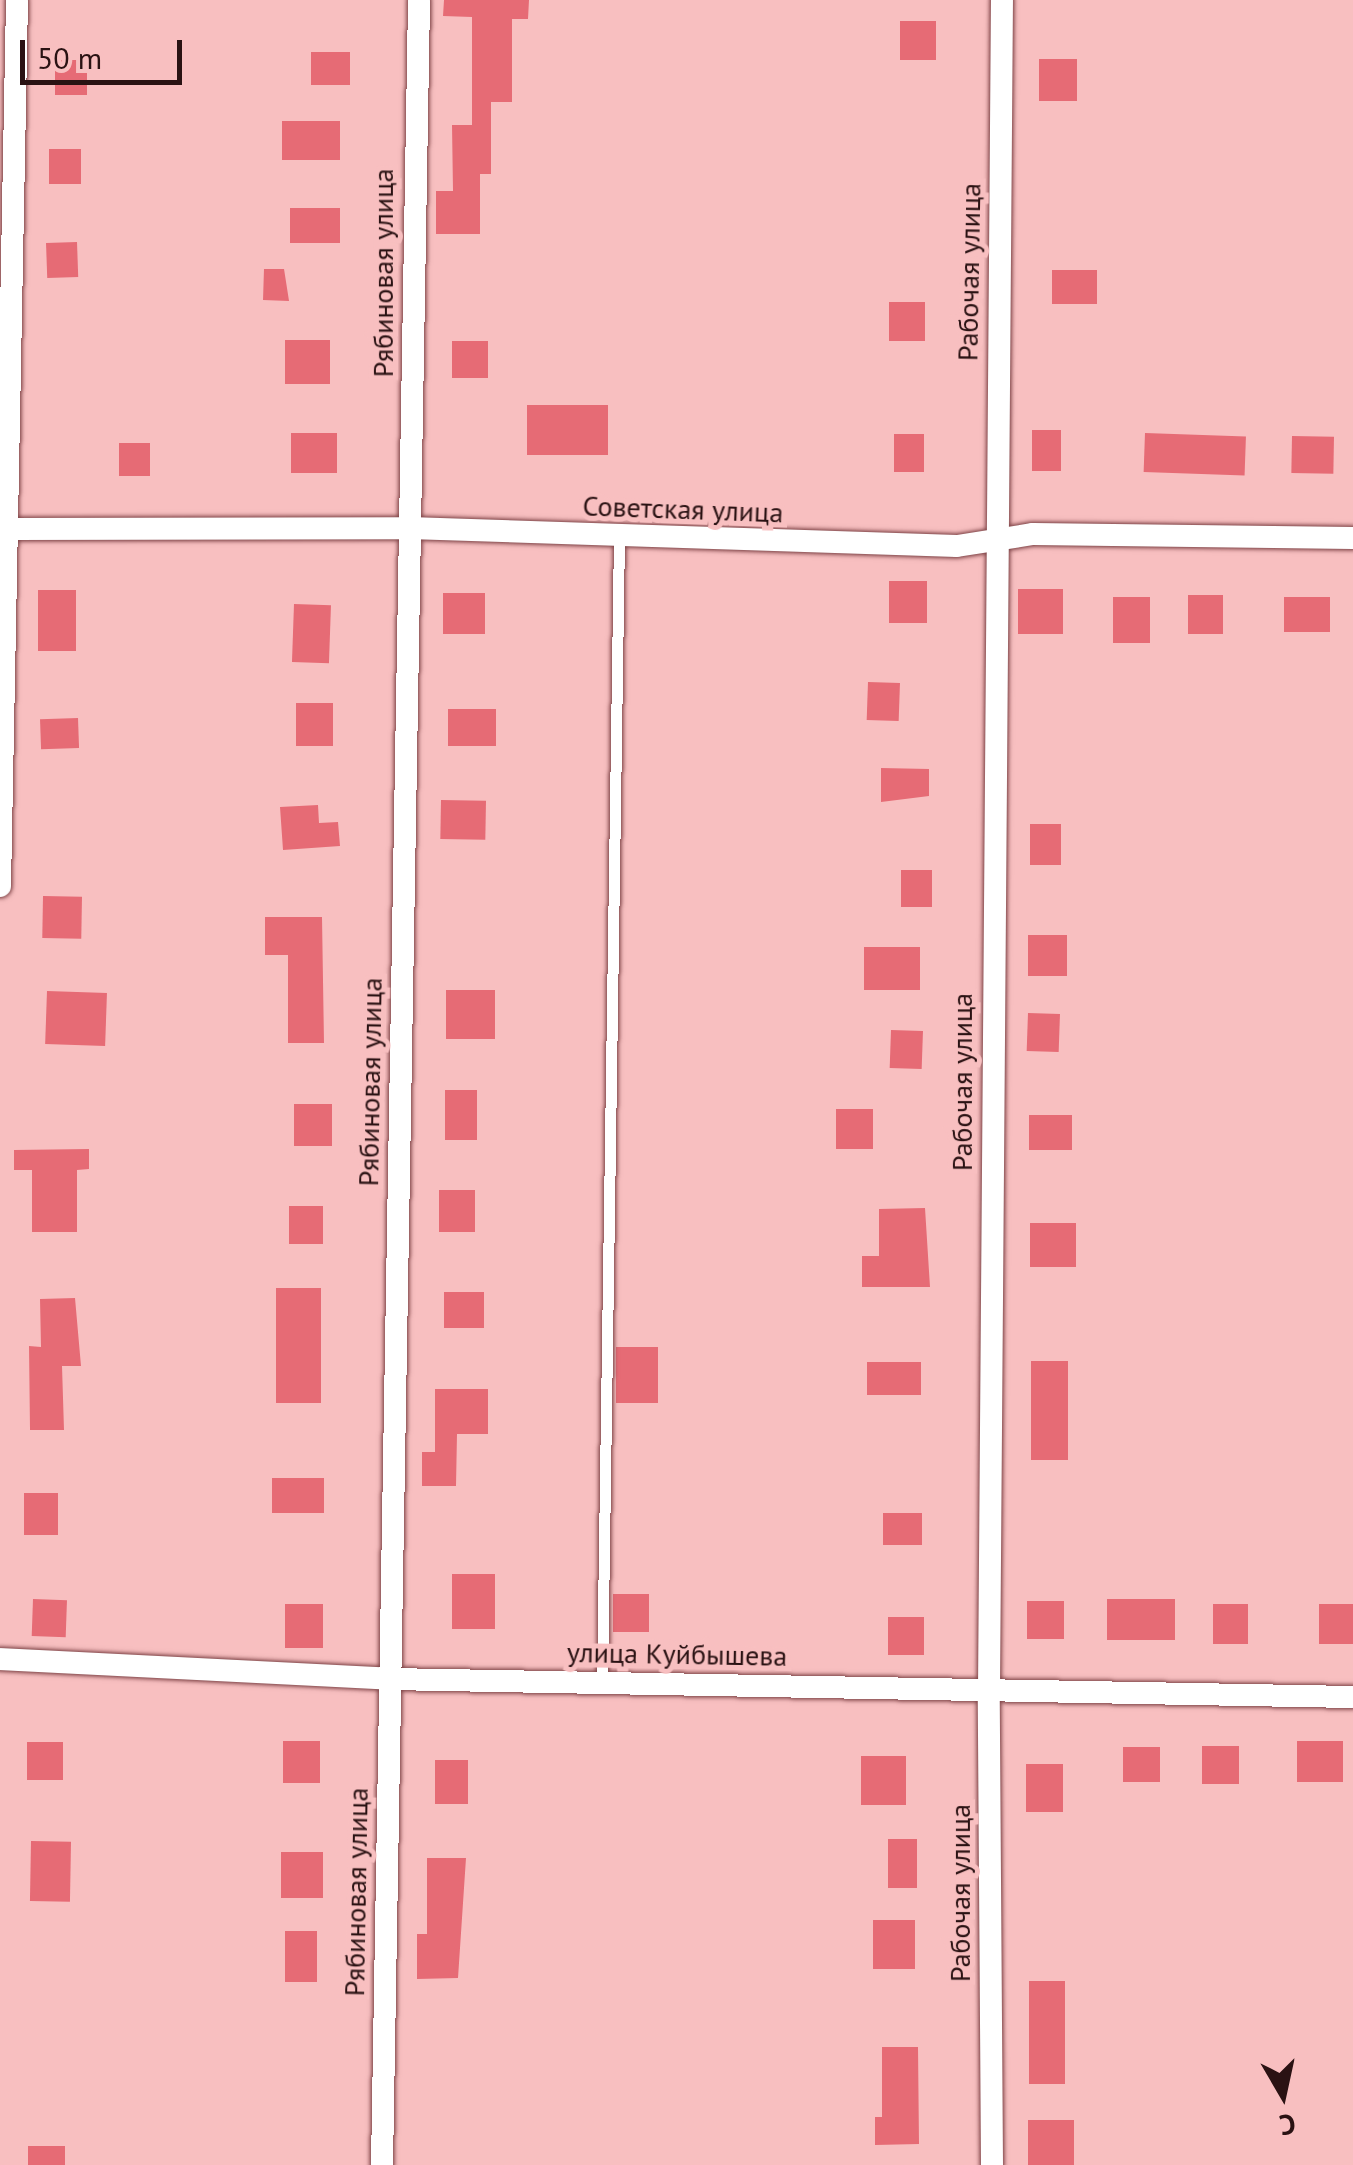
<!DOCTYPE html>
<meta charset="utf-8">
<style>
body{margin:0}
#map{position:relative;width:1353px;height:2165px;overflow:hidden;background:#f8bfc0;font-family:"PT Sans",sans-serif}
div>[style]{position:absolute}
.building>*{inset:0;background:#e66b75;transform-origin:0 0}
.roads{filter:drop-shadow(0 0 2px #7e4346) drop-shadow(0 0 2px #7e4346)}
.service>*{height:11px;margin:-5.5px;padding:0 5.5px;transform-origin:5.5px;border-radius:5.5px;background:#fff}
.minor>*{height:22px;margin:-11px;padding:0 11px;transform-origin:11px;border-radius:11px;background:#fff}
span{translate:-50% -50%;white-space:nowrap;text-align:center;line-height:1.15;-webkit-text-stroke:10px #f8bfc0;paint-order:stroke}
.street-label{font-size:28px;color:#2a1213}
.north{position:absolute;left:1233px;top:2045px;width:100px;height:100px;-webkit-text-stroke:8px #f8bfc0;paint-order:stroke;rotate:171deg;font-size:28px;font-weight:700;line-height:40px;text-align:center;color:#2a1213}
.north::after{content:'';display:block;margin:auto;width:35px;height:45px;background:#2a1213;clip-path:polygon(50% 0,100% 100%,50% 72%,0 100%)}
.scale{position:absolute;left:20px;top:40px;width:162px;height:45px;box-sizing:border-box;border:5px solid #2a1213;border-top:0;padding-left:12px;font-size:30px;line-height:35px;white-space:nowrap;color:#2a1213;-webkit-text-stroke:8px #f8bfc0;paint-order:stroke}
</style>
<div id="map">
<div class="building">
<div style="clip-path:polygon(444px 0,529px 0,528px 19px,512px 19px,512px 102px,491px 102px,491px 174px,480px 174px,480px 234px,436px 234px,436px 191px,453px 191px,452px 125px,472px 125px,472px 17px,443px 16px)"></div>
<div style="left:900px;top:21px;width:36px;height:39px"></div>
<div style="left:311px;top:52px;width:39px;height:33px"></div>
<div style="left:1039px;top:59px;width:38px;height:42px"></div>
<div style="left:55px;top:60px;width:32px;height:35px"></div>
<div style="left:282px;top:121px;width:58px;height:39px"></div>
<div style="left:49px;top:149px;width:32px;height:35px"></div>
<div style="left:290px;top:208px;width:50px;height:35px"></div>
<div style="left:77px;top:242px;width:35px;height:31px;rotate:88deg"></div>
<div style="clip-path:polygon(264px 269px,284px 269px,289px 301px,263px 300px)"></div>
<div style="left:1097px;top:270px;width:34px;height:45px;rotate:90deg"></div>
<div style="left:925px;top:302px;width:39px;height:36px;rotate:90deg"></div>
<div style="left:285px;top:340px;width:45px;height:44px"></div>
<div style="left:452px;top:341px;width:36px;height:37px"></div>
<div style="left:527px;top:405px;width:81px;height:50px"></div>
<div style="left:1032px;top:430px;width:29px;height:41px"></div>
<div style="left:291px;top:433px;width:46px;height:40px"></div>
<div style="left:1145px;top:433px;width:101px;height:39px;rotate:2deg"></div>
<div style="left:894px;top:434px;width:30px;height:38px"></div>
<div style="left:1292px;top:436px;width:42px;height:37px;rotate:1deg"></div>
<div style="left:119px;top:443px;width:31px;height:33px"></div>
<div style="left:889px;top:581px;width:38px;height:42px"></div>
<div style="left:1018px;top:589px;width:45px;height:45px"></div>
<div style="left:38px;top:590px;width:38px;height:61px"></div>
<div style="left:443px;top:593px;width:42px;height:41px"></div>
<div style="left:1188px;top:595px;width:35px;height:39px"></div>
<div style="left:1113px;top:597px;width:37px;height:46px"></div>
<div style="left:1284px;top:597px;width:46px;height:35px"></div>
<div style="left:294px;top:604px;width:37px;height:58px;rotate:2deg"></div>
<div style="left:868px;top:682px;width:32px;height:38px;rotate:2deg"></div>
<div style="left:296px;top:703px;width:37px;height:43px"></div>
<div style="left:448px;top:709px;width:48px;height:37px"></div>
<div style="left:78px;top:718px;width:30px;height:38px;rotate:88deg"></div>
<div style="clip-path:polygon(881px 768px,929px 769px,929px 796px,881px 802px)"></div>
<div style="left:441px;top:800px;width:45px;height:39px;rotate:1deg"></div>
<div style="clip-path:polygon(318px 805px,319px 823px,338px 822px,340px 846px,283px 850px,280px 807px)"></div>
<div style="left:1061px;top:824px;width:41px;height:31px;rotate:90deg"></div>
<div style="left:901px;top:870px;width:31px;height:37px"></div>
<div style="left:43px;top:896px;width:39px;height:42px;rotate:1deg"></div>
<div style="clip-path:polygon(265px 917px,322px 917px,324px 1043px,288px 1043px,288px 955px,265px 955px)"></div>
<div style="left:1028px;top:935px;width:39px;height:41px"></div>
<div style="left:864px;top:947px;width:56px;height:43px"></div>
<div style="left:446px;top:990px;width:49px;height:49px"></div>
<div style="left:47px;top:991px;width:60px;height:53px;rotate:2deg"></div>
<div style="left:1028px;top:1013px;width:32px;height:38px;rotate:2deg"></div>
<div style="left:891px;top:1030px;width:32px;height:38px;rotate:2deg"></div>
<div style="left:445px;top:1090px;width:32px;height:50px"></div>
<div style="left:294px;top:1104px;width:38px;height:42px"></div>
<div style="left:836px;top:1109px;width:37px;height:40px"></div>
<div style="left:1029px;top:1115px;width:43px;height:35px"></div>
<div style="clip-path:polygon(89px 1149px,89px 1169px,77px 1170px,77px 1232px,32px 1232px,32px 1170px,14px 1170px,14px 1150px)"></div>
<div style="left:439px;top:1190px;width:36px;height:42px"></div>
<div style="left:289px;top:1206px;width:34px;height:38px"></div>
<div style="clip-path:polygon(925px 1208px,930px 1287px,862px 1287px,862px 1256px,879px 1256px,879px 1209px)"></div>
<div style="left:1030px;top:1223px;width:46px;height:44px"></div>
<div style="left:276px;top:1288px;width:45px;height:115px"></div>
<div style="left:444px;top:1292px;width:40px;height:36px"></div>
<div style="clip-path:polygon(75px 1298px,81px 1366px,62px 1366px,64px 1430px,30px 1430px,29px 1346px,41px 1347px,40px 1299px)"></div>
<div style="left:616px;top:1347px;width:42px;height:56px"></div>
<div style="left:1031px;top:1361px;width:37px;height:99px"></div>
<div style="left:921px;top:1362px;width:33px;height:54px;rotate:90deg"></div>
<div style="clip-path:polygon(435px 1389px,488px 1389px,488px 1434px,457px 1434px,456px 1486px,422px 1486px,422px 1452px,435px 1452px)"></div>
<div style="left:272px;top:1478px;width:52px;height:35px"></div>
<div style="left:24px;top:1493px;width:34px;height:42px"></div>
<div style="left:883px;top:1513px;width:39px;height:32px"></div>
<div style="left:452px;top:1574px;width:43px;height:55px"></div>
<div style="left:613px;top:1594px;width:36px;height:38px"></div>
<div style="left:33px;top:1599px;width:34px;height:37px;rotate:2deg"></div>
<div style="left:1107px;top:1599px;width:68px;height:41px"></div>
<div style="left:1027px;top:1601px;width:37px;height:38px"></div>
<div style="left:323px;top:1604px;width:44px;height:38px;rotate:90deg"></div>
<div style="left:1213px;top:1604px;width:35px;height:40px"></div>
<div style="left:1353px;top:1604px;width:40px;height:34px;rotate:90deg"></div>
<div style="left:888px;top:1617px;width:36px;height:38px"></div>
<div style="left:283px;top:1741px;width:37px;height:42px"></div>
<div style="left:1297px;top:1741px;width:46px;height:41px"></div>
<div style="left:27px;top:1742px;width:36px;height:38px"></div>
<div style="left:1202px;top:1746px;width:37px;height:38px"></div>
<div style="left:1123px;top:1747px;width:37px;height:35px"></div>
<div style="left:861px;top:1756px;width:45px;height:49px"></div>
<div style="left:435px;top:1760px;width:33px;height:44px"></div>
<div style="left:1026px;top:1764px;width:37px;height:48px"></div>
<div style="left:888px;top:1839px;width:29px;height:49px"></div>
<div style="left:31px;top:1841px;width:40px;height:60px;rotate:1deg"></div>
<div style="left:281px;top:1852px;width:42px;height:46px"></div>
<div style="clip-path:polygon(427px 1858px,466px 1858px,458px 1978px,417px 1979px,417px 1934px,427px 1934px)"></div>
<div style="left:873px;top:1920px;width:42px;height:49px"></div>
<div style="left:285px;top:1931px;width:32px;height:51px"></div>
<div style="left:1029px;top:1981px;width:36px;height:103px"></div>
<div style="clip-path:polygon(882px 2047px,918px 2047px,919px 2144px,875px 2145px,875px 2117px,882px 2117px)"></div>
<div style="left:1028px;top:2120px;width:46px;height:45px"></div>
<div style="left:28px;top:2146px;width:37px;height:19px"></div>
</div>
<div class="roads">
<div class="service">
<div style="left:602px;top:1682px;width:1145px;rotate:-89.15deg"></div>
</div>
<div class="minor">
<div style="left:10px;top:529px;width:399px;rotate:-0.1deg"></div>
<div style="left:409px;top:528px;width:548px;rotate:1.88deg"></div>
<div style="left:957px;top:546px;width:77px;rotate:-9deg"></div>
<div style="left:1033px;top:534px;width:320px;rotate:0.7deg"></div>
<div style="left:0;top:886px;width:886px;rotate:-88.9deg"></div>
<div style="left:0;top:1659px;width:390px;rotate:2.9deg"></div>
<div style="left:389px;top:1679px;width:964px;rotate:1.07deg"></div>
<div style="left:382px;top:2165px;width:2165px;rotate:-89.02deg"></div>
<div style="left:992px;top:2165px;width:476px;rotate:-90.4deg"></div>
<div style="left:989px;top:1689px;width:1689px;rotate:-89.56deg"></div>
</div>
</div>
<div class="street-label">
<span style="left:969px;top:272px;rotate:-89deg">Рабочая улица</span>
<span style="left:383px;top:273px;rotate:-90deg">Рябиновая улица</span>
<span style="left:683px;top:509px;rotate:2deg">Советская улица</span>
<span style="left:370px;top:1082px;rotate:-89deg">Рябиновая улица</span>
<span style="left:962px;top:1082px;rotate:-90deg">Рабочая улица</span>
<span style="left:677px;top:1654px;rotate:1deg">улица Куйбышева</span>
<span style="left:356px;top:1892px;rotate:-89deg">Рябиновая улица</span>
<span style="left:960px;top:1893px;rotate:-90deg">Рабочая улица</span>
</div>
<div class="north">С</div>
<div class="scale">50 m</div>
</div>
